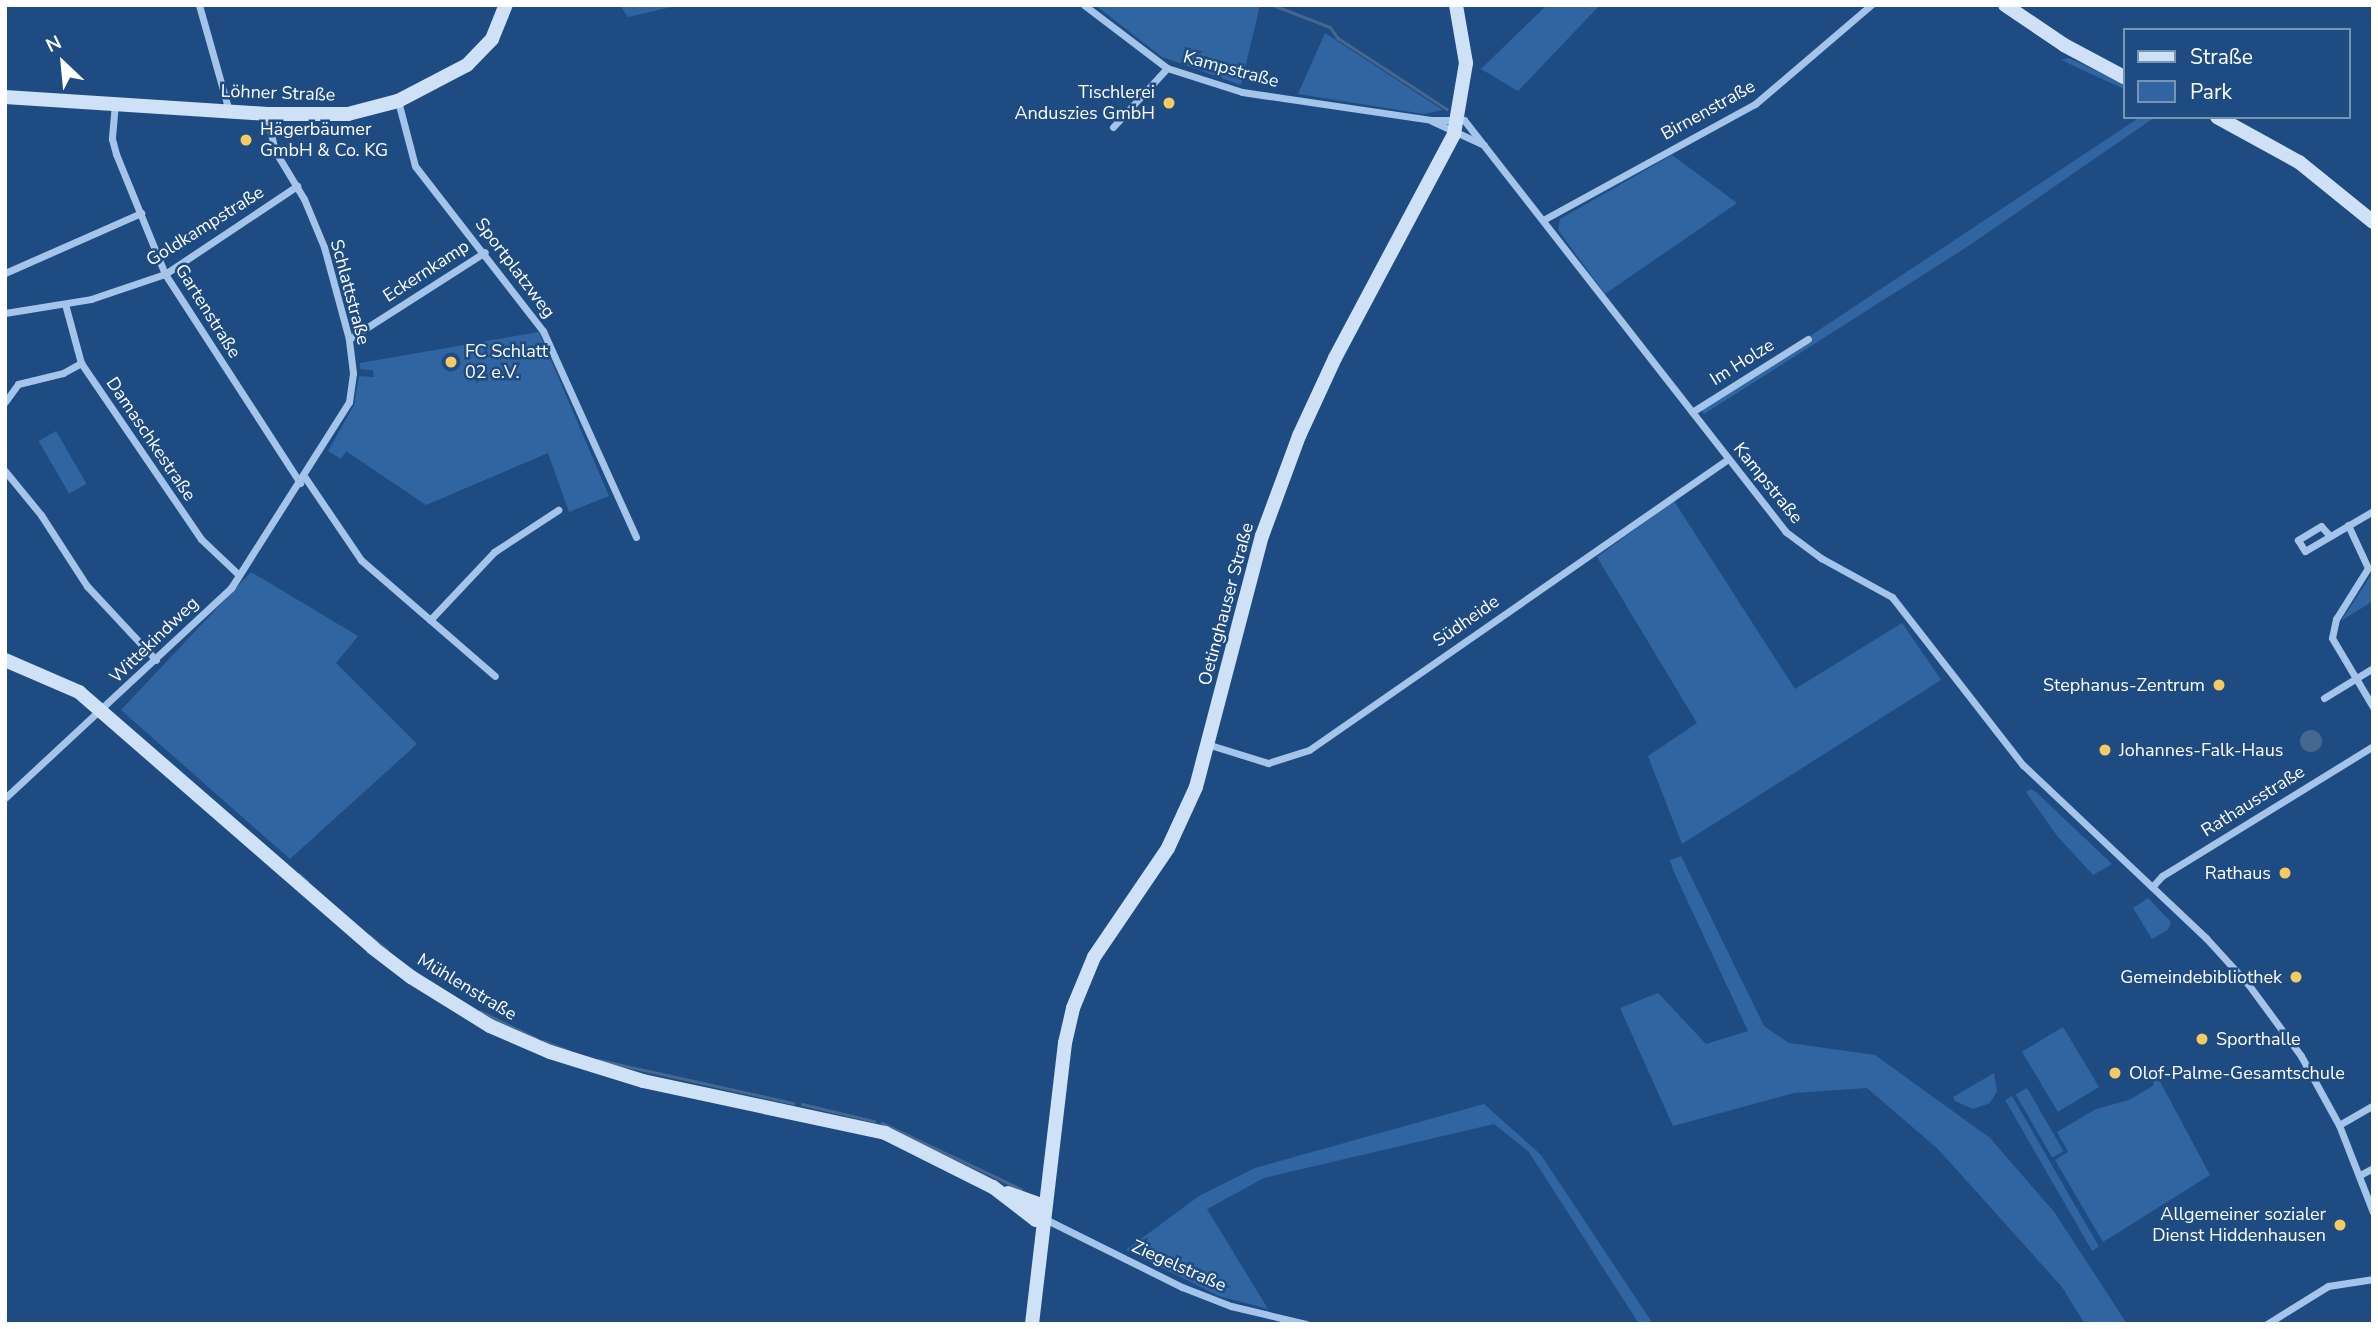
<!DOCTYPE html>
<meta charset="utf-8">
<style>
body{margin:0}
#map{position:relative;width:2378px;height:1329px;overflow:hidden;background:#1e4c82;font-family:"Nunito Sans",sans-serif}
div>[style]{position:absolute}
.green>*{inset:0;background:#3165a1;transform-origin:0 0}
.water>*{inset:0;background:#46678f}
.round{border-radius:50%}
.stream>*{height:2.5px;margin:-1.25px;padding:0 1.25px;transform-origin:1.25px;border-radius:1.25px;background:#46678f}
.street>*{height:7px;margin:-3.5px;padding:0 3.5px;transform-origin:3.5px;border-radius:3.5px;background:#a4c4e9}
.secondary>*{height:14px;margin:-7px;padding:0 7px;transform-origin:7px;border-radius:7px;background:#cfe1f7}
.dots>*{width:19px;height:19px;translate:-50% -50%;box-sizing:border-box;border:4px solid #1e4c82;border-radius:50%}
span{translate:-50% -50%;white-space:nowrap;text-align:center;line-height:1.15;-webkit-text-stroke:5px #1e4c82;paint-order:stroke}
.street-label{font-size:18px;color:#fff}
.poi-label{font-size:18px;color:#fff}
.right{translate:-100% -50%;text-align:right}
.left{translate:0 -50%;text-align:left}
.frame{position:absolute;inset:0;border:7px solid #fff;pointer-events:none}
.legend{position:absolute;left:2123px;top:28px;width:228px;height:91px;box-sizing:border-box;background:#1e4c82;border:2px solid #7894b4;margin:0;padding:9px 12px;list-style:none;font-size:21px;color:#fff}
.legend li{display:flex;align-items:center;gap:14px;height:35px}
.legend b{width:35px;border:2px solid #7894b4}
.north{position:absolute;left:28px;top:28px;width:70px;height:70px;-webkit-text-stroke:5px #1e4c82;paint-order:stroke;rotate:334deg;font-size:19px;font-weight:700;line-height:28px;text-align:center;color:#fff}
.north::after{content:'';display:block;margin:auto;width:24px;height:32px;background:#fff;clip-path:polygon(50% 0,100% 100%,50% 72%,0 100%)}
</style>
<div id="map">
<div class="green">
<div style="clip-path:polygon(620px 5px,680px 5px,628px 17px)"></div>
<div style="clip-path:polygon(1095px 5px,1260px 5px,1241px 85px,1162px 57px)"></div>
<div style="clip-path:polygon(1547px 5px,1600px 5px,1518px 91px,1481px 69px)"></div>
<div style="clip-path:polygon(1325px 33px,1443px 110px,1424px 114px,1298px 94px)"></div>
<div style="clip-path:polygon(2069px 58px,2124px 84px,2124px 89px,2061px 60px)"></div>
<div style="clip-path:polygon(2140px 117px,2155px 117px,1970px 245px,1704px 414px,1700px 409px)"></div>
<div style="clip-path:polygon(1672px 155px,1737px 203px,1605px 294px,1558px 230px,1560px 219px)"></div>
<div style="clip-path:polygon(539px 332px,609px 496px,569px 512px,548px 453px,426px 505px,346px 451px,341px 459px,328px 451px,354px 405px,359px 376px,374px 377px,373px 370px,360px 369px,360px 363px)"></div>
<div style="left:56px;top:431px;width:61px;height:20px;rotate:60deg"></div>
<div style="clip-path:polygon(1674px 501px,1795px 689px,1902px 623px,1941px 680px,1682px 844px,1648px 756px,1697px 723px,1597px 557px)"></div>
<div style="clip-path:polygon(251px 572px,358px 636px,336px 663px,417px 744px,290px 859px,121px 710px)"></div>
<div style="clip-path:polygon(2373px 572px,2373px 601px,2341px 621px)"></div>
<div style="clip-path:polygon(2031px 789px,2036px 792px,2112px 864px,2093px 875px,2058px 837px,2026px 792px)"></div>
<div style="clip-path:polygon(1681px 856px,1764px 1026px,1789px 1043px,1875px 1055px,1990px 1138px,2055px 1213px,2127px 1324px,2085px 1324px,2062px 1287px,1938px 1149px,1867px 1088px,1794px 1093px,1673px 1126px,1620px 1008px,1658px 993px,1706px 1044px,1748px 1031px,1673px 870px,1670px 860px)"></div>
<div style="clip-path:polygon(2148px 898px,2171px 922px,2168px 930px,2152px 939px,2133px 908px)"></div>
<div style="left:2063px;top:1027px;width:70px;height:48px;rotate:59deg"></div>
<div style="clip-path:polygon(1994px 1073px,1997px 1091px,1990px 1103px,1973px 1109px,1955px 1101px,1953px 1097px)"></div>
<div style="clip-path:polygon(2156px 1074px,2210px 1175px,2103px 1242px,2055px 1160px,2068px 1152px,2057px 1132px,2096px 1109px,2129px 1100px,2153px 1086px)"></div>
<div style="left:2027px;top:1088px;width:73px;height:13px;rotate:60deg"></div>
<div style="left:2012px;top:1096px;width:174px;height:8px;rotate:60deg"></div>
<div style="clip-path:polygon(1484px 1104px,1541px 1155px,1653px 1324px,1639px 1324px,1529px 1152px,1494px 1124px,1264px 1178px,1207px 1209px,1268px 1309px,1219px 1296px,1126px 1250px,1199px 1196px,1255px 1168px)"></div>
</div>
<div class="water">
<div class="round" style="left:2300px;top:730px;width:22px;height:22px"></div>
</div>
<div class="stream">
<div style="left:1273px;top:5px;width:61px;rotate:21.1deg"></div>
<div style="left:1330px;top:27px;width:14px;rotate:54deg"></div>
<div style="left:1338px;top:38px;width:130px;rotate:33.1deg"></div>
<div style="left:299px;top:874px;width:11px;rotate:41deg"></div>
<div style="left:370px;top:936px;width:22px;rotate:39deg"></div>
<div style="left:480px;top:1011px;width:64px;rotate:26.2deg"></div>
<div style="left:543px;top:1041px;width:28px;rotate:21deg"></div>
<div style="left:599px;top:1060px;width:199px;rotate:12.5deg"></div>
<div style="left:802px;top:1104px;width:74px;rotate:13.3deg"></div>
<div style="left:882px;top:1123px;width:154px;rotate:25.4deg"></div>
</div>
<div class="street">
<div style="left:199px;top:5px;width:110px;rotate:74.2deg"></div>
<div style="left:1084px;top:5px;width:104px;rotate:37.2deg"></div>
<div style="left:1167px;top:68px;width:79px;rotate:17.7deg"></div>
<div style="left:1242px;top:92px;width:191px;rotate:8.4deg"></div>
<div style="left:1431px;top:120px;width:33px"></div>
<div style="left:1464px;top:120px;width:523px;rotate:51.99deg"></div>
<div style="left:1786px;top:532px;width:44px;rotate:36.6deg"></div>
<div style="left:1821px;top:558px;width:81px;rotate:28.8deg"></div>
<div style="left:1892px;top:597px;width:213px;rotate:52.1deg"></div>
<div style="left:2023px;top:765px;width:252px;rotate:43.4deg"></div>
<div style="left:2206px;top:938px;width:62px;rotate:47.6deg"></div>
<div style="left:2248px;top:984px;width:89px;rotate:53.6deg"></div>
<div style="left:2301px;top:1056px;width:79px;rotate:61.2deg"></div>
<div style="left:2339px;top:1125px;width:93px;rotate:68.7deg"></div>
<div style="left:398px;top:101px;width:67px;rotate:75.3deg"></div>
<div style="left:415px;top:166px;width:209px;rotate:52.2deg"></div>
<div style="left:543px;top:331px;width:226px;rotate:65.7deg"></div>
<div style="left:115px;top:103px;width:36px;rotate:95deg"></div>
<div style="left:112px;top:139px;width:16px;rotate:75deg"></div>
<div style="left:116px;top:154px;width:130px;rotate:67.8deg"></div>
<div style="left:165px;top:274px;width:249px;rotate:57.1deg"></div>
<div style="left:1432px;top:121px;width:57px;rotate:24.8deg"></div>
<div style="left:1113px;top:127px;width:80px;rotate:-47.5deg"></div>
<div style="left:1543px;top:220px;width:242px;rotate:-28.7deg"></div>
<div style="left:1755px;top:104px;width:153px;rotate:-40.5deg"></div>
<div style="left:5px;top:273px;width:149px;rotate:-23.8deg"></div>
<div style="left:65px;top:304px;width:61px;rotate:74.8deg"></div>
<div style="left:81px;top:363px;width:213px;rotate:55.7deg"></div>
<div style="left:201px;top:539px;width:52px;rotate:43.5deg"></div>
<div style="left:5px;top:313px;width:87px;rotate:-9.2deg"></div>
<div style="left:91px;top:299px;width:78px;rotate:-18.7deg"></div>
<div style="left:165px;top:274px;width:159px;rotate:-33.7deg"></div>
<div style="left:349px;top:339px;width:161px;rotate:-32.6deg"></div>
<div style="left:5px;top:402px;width:22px;rotate:-54deg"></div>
<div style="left:18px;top:384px;width:46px;rotate:-13.7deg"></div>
<div style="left:63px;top:373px;width:21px;rotate:-29deg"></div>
<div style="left:1692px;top:412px;width:137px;rotate:-32.2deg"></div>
<div style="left:5px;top:471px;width:57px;rotate:50.7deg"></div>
<div style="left:41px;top:515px;width:85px;rotate:57.1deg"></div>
<div style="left:87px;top:586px;width:101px;rotate:47deg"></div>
<div style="left:304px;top:476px;width:102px;rotate:55.8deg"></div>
<div style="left:361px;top:560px;width:177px;rotate:40.9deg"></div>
<div style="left:2348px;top:525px;width:47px;rotate:65.1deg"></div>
<div style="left:2368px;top:568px;width:60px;rotate:122.1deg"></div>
<div style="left:2336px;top:619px;width:19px;rotate:102deg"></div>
<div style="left:2332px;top:638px;width:80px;rotate:59.3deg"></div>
<div style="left:2330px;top:536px;width:13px;rotate:-132deg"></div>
<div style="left:2321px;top:526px;width:27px;rotate:149deg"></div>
<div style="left:2298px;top:540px;width:13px;rotate:58deg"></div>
<div style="left:2305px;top:551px;width:79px;rotate:-30.5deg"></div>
<div style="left:430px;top:620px;width:93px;rotate:-46.7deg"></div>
<div style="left:494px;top:552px;width:77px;rotate:-33.3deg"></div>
<div style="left:2324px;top:698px;width:57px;rotate:-31.5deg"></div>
<div style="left:1210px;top:745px;width:61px;rotate:17.2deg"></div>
<div style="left:1268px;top:763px;width:43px;rotate:-17.6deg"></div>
<div style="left:1309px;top:750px;width:510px;rotate:-34.78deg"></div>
<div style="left:5px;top:798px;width:309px;rotate:-42.9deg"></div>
<div style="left:231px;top:588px;width:220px;rotate:-57.6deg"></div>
<div style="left:349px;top:402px;width:29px;rotate:-82deg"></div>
<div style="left:353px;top:373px;width:34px;rotate:-97deg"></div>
<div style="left:349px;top:339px;width:95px;rotate:-105.2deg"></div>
<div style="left:324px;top:247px;width:52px;rotate:-112.6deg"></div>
<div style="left:304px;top:199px;width:56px;rotate:-121.1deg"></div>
<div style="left:275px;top:151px;width:37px;rotate:-103deg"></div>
<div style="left:2152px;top:887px;width:15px;rotate:-48deg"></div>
<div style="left:2162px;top:876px;width:248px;rotate:-31.6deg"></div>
<div style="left:2339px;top:1125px;width:39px;rotate:-30deg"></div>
<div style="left:2360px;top:1175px;width:15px;rotate:-28deg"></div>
<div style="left:1045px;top:1219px;width:153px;rotate:26.4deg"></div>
<div style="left:1182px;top:1287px;width:53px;rotate:21.2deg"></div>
<div style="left:1231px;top:1306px;width:77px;rotate:13.5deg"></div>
<div style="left:2267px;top:1324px;width:72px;rotate:-31.9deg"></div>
<div style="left:2328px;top:1286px;width:46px;rotate:-8.8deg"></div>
</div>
<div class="secondary">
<div style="left:2005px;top:5px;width:71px;rotate:34.1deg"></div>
<div style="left:2064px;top:45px;width:68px;rotate:28.1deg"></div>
<div style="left:5px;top:97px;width:263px;rotate:3.7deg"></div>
<div style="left:267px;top:114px;width:81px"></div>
<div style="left:348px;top:114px;width:52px;rotate:-14.6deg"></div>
<div style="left:398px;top:101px;width:78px;rotate:-27.6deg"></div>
<div style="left:467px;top:65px;width:36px;rotate:-46deg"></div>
<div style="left:492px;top:39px;width:37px;rotate:-68deg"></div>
<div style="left:2217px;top:117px;width:94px;rotate:28.8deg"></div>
<div style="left:2299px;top:162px;width:95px;rotate:39deg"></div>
<div style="left:5px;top:660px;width:81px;rotate:23.4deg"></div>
<div style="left:79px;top:692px;width:390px;rotate:41deg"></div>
<div style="left:373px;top:948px;width:48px;rotate:37.3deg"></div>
<div style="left:411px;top:977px;width:93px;rotate:31.8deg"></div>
<div style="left:490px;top:1026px;width:65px;rotate:23.4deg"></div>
<div style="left:550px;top:1052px;width:97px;rotate:17.3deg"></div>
<div style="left:643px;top:1081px;width:248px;rotate:12.1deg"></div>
<div style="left:885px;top:1133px;width:121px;rotate:26.6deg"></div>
<div style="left:993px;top:1187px;width:54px;rotate:37.5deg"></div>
<div style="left:1036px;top:1220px;width:8px;rotate:-7deg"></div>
<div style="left:1008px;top:1193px;width:32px;rotate:20deg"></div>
<div style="left:1038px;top:1204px;width:15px;rotate:67deg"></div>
<div style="left:1032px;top:1324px;width:283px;rotate:-83.3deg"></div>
<div style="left:1065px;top:1043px;width:36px;rotate:-77deg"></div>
<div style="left:1073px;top:1008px;width:55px;rotate:-67.6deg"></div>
<div style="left:1094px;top:957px;width:132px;rotate:-55.8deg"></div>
<div style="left:1168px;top:848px;width:67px;rotate:-65.3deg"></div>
<div style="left:1196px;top:787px;width:260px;rotate:-75.3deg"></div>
<div style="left:1262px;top:536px;width:107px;rotate:-69.7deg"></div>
<div style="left:1299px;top:436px;width:86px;rotate:-65.2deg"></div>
<div style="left:1335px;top:358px;width:254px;rotate:-62deg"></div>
<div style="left:1454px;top:134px;width:72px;rotate:-80.4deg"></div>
<div style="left:1466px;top:63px;width:59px;rotate:-99.8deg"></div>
</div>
<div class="dots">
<div style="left:1169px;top:103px;background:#f8ca62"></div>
<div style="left:246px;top:140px;background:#f8ca62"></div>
<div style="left:451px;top:362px;background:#f8ca62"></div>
<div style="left:2219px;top:685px;background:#f8ca62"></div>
<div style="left:2105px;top:750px;background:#f8ca62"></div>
<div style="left:2285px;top:873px;background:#f8ca62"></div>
<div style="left:2296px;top:977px;background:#f8ca62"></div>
<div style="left:2202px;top:1039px;background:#f8ca62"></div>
<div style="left:2115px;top:1073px;background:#f8ca62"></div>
<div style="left:2340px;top:1225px;background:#f8ca62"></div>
</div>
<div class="street-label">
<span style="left:1231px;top:69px;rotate:15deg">Kampstraße</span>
<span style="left:278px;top:93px;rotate:2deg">Löhner Straße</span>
<span style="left:1708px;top:110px;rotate:-29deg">Birnenstraße</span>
<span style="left:205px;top:226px;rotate:-32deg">Goldkampstraße</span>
<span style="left:515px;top:268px;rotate:53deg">Sportplatzweg</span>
<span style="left:426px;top:271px;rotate:-33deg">Eckernkamp</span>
<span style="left:350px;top:292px;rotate:75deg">Schlattstraße</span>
<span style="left:208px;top:311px;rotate:58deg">Gartenstraße</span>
<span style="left:1742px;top:362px;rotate:-32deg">Im Holze</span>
<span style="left:151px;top:439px;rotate:56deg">Damaschkestraße</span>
<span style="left:1768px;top:483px;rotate:51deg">Kampstraße</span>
<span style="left:1226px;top:604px;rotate:-75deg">Oetinghauser Straße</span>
<span style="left:1466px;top:621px;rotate:-35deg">Südheide</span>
<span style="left:154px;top:640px;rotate:-44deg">Wittekindweg</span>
<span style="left:2253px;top:801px;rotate:-32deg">Rathausstraße</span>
<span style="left:467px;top:987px;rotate:31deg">Mühlenstraße</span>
<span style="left:1179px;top:1266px;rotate:24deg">Ziegelstraße</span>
</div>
<div class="poi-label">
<span class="right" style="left:1155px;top:103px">Tischlerei<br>Anduszies GmbH</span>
<span class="left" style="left:260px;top:140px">Hägerbäumer<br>GmbH &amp; Co. KG</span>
<span class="left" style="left:465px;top:362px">FC Schlatt<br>02 e.V.</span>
<span class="right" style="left:2205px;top:685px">Stephanus-Zentrum</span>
<span class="left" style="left:2119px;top:750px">Johannes-Falk-Haus</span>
<span class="right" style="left:2271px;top:873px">Rathaus</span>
<span class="right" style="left:2282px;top:977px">Gemeindebibliothek</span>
<span class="left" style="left:2216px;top:1039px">Sporthalle</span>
<span class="left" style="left:2129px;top:1073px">Olof-Palme-Gesamtschule</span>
<span class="right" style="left:2326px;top:1225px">Allgemeiner sozialer<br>Dienst Hiddenhausen</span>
</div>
<div class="frame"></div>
<ul class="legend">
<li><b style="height:9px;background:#cfe1f7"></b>Straße</li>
<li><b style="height:19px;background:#3165a1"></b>Park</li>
</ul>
<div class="north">N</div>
</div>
